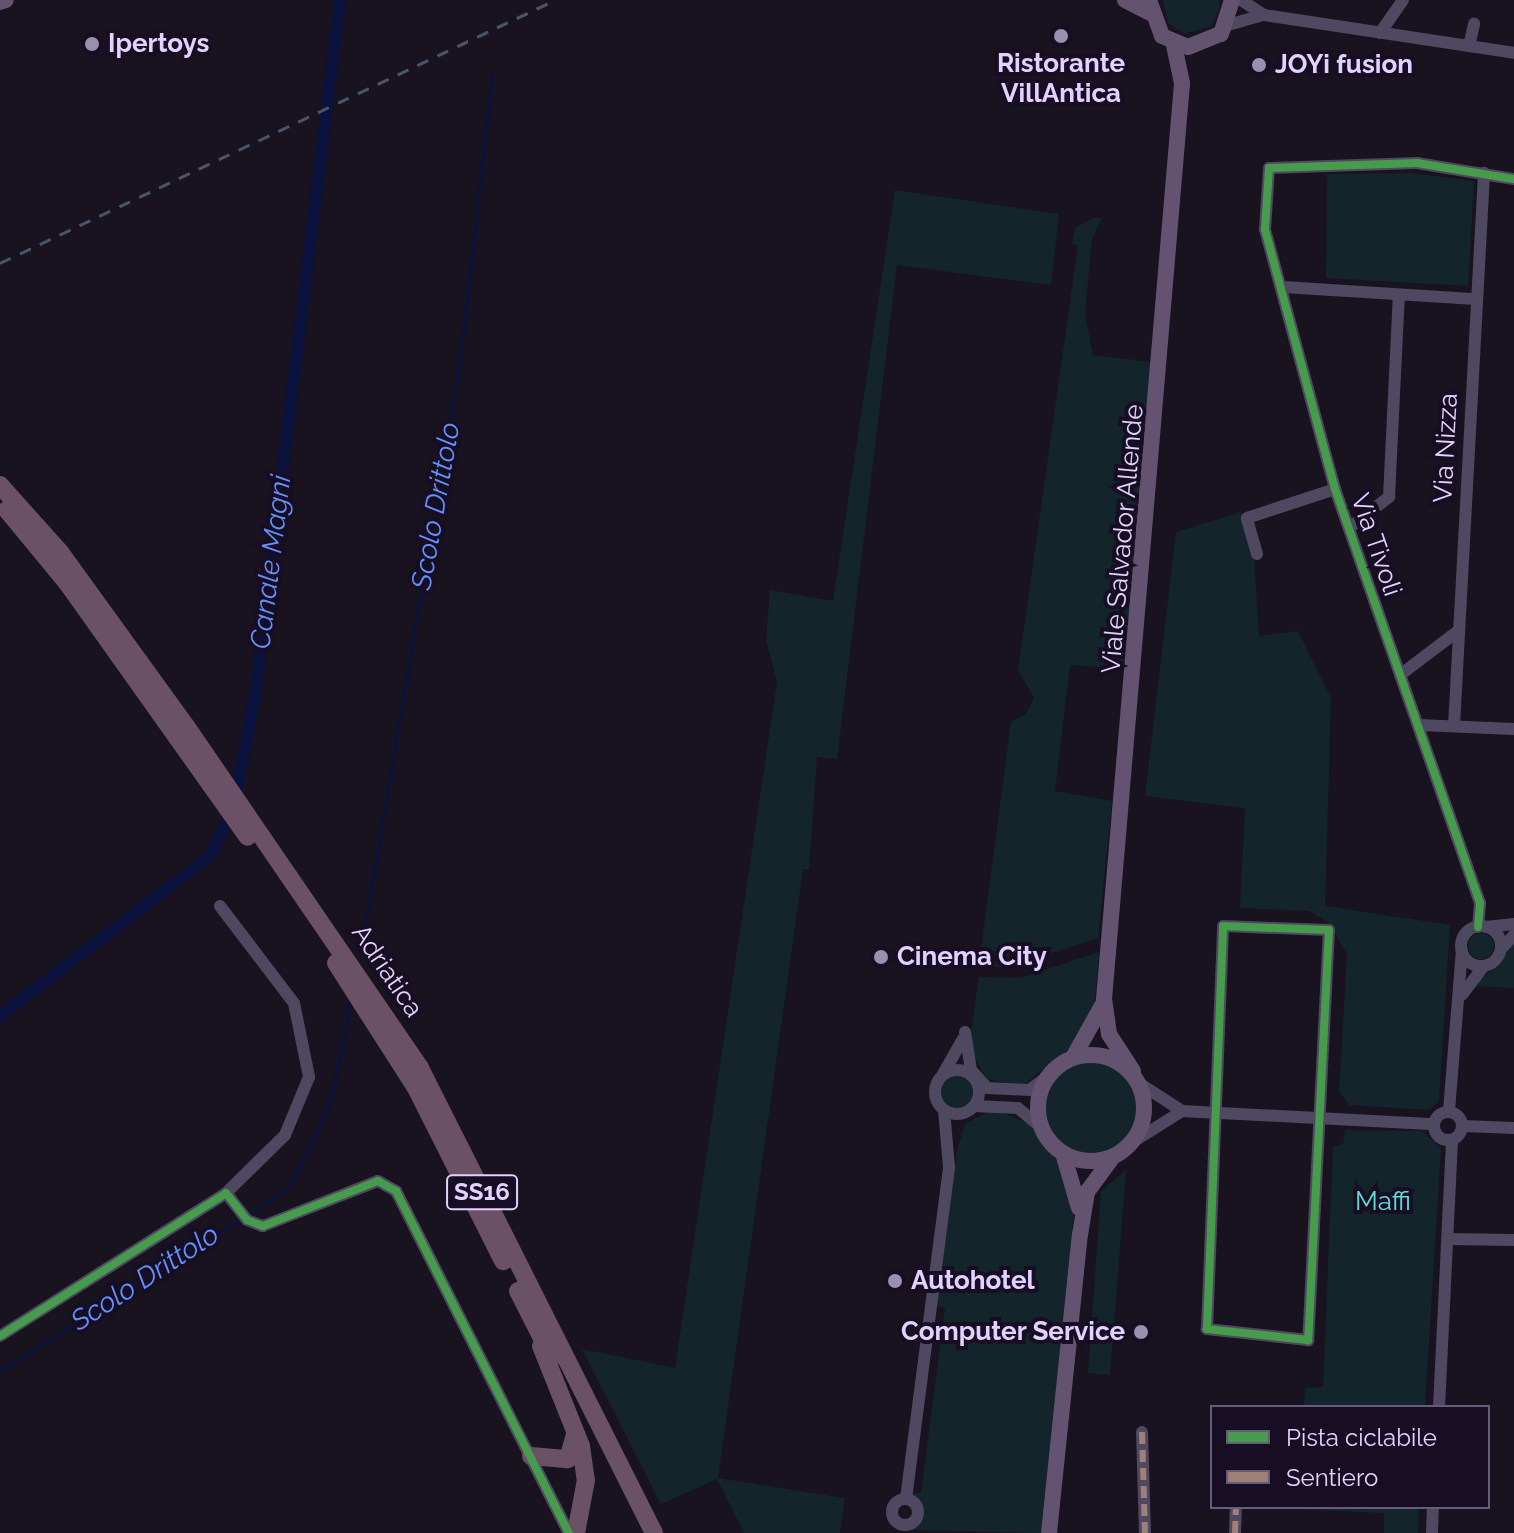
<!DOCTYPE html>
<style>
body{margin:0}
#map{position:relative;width:1514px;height:1533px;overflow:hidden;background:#18131f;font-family:Raleway,sans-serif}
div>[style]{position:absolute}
.green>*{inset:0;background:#13252b}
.round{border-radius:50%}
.stream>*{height:3px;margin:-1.5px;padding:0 1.5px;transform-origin:1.5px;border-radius:1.5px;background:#0b123e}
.canal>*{height:12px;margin:-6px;padding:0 6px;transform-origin:6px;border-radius:6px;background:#0b123e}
.minor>*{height:12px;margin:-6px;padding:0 6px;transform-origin:6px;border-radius:6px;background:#4e4860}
.minor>.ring{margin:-6px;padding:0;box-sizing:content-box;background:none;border:12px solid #4e4860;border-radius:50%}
.major>*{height:16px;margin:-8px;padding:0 8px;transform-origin:8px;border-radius:8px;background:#645271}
.major>.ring{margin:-8px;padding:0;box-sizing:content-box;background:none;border:16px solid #645271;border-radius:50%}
.highway>*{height:18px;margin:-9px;padding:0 9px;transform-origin:9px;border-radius:9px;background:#6a5166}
.rail>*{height:3px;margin-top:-1.5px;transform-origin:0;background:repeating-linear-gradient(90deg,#48546a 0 12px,transparent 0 22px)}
.quiet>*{height:6px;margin-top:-3px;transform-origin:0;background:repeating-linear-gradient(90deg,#9e8076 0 12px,transparent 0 18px)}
.cycleway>*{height:8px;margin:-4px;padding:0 4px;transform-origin:4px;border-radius:4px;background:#469c4c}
.dots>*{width:22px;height:22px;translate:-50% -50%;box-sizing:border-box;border:4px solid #170e24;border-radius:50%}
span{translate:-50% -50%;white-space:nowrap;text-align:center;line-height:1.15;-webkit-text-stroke:8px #170e24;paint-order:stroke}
.shield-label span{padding:2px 6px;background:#170e24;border:2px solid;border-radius:6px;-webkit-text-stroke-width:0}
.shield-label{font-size:24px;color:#e1d2fe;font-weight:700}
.poi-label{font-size:26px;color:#e1d2fe;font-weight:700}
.left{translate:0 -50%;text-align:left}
.right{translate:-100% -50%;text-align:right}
.street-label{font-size:26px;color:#e1d2fe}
.park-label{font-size:26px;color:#5ededb}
.water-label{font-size:28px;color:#6192fd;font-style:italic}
.legend{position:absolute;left:1210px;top:1405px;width:280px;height:104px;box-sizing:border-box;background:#170e24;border:2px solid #685c7b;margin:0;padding:10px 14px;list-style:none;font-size:24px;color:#e1d2fe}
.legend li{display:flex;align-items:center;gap:16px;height:40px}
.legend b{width:40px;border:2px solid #685c7b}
</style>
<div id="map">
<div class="green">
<div style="clip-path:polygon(1163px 0,1219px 0,1219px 10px,1211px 26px,1184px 34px,1168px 23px)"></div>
<div style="clip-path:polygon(1411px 173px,1474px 181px,1468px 286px,1326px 278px,1327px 174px)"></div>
<div style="clip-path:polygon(895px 190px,1059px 214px,1051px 285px,897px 265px,837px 759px,817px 757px,809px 869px,803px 869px,718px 1478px,845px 1498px,840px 1533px,744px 1533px,717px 1479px,661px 1504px,582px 1349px,675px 1368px,777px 682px,766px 640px,770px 590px,833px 601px)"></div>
<div style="clip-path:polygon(1094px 218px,1102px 218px,1092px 238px,1085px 314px,1093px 355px,1152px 362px,1127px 669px,1070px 665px,1055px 791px,1112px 801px,1098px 938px,1006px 968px,979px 965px,1011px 721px,1025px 715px,1034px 698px,1018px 670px,1078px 245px,1072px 244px,1075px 228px)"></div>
<div style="clip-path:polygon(1242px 512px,1254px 557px,1259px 636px,1298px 631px,1331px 698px,1325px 906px,1450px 925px,1439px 1101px,1429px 1110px,1349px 1105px,1339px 1091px,1347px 954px,1329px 923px,1309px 911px,1240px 908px,1245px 808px,1145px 796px,1176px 532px)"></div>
<div class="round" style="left:1468px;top:933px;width:26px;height:26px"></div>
<div style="clip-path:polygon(1514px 941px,1514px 988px,1471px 986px,1468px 997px,1469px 986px,1499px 966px)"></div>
<div style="clip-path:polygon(1099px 952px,1094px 1015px,1072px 1047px,1022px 1086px,986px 1079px,969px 1046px,979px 977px,1021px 978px)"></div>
<div class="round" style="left:1045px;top:1062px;width:94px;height:94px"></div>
<div class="round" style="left:941px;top:1076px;width:32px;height:32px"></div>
<div style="clip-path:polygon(993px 1109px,1029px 1124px,1058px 1162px,1074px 1212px,1041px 1533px,910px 1530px,922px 1514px,913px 1493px,921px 1493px,945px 1308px,937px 1307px,957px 1151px,965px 1124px)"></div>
<div style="clip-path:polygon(1345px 1130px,1422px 1131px,1441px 1148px,1425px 1407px,1304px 1407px,1305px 1388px,1323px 1387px,1333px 1147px,1343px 1144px)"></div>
<div style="clip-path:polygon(1126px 1170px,1110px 1375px,1088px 1373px,1101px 1191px)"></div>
<div style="clip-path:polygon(1419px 1507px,1418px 1533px,1384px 1533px,1384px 1513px,1298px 1509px)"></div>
</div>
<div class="stream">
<div style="left:363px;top:936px;width:575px;rotate:-80.39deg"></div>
<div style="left:459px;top:369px;width:298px;rotate:-83.6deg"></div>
<div style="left:247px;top:1216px;width:52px;rotate:-34.9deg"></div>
<div style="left:290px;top:1186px;width:53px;rotate:-62.9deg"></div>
<div style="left:314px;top:1139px;width:43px;rotate:-67deg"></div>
<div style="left:331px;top:1099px;width:97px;rotate:-78.7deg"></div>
<div style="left:0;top:1371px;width:284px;rotate:-32.1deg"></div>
</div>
<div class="canal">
<div style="left:0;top:1016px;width:264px;rotate:-37.3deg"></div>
<div style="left:210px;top:856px;width:48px;rotate:-62.9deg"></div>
<div style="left:232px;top:813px;width:119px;rotate:-78.9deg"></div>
<div style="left:255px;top:696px;width:701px;rotate:-83.04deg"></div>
</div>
<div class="minor">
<div style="left:1241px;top:0;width:27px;rotate:33deg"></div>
<div style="left:1228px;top:25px;width:37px;rotate:-16deg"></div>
<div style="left:1264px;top:15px;width:253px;rotate:8.6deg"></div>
<div style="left:1380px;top:33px;width:40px;rotate:-55.1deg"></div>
<div style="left:1469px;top:46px;width:23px;rotate:-77deg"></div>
<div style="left:1283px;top:287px;width:193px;rotate:3.6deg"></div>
<div style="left:1349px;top:528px;width:51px;rotate:-37.8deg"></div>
<div style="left:1389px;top:497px;width:202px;rotate:-87.2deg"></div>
<div style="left:1257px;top:554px;width:37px;rotate:-106deg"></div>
<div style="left:1247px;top:518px;width:93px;rotate:-18.2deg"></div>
<div style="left:1400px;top:675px;width:73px;rotate:-37.2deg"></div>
<div style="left:1419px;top:725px;width:95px;rotate:2.4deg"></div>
<div style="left:1454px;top:726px;width:554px;rotate:-86.89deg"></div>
<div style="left:220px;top:906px;width:122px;rotate:52.7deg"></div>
<div style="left:294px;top:1003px;width:76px;rotate:78.5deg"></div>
<div style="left:309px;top:1077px;width:63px;rotate:112.5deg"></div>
<div style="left:285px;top:1135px;width:83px;rotate:135.5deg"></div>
<div style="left:1223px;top:926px;width:106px;rotate:2.2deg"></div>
<div style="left:1329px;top:930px;width:411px;rotate:92.9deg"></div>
<div style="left:1308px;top:1340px;width:102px;rotate:-173.8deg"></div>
<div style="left:1207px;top:1329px;width:403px;rotate:-87.7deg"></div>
<div class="ring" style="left:1461px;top:926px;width:28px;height:28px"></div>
<div style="left:1478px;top:927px;width:24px;rotate:-85deg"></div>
<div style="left:1480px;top:903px;width:439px;rotate:-109.3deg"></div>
<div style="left:1335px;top:489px;width:269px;rotate:-105.1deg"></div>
<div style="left:1265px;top:229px;width:61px;rotate:-86.2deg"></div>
<div style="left:1269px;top:168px;width:148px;rotate:-1.9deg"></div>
<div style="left:1417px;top:163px;width:98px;rotate:9.4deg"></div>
<div style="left:1486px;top:927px;width:28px;rotate:-6deg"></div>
<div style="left:1501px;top:949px;width:19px;rotate:-47deg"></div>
<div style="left:1462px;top:995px;width:36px;rotate:-53deg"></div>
<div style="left:965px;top:1032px;width:38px;rotate:81deg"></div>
<div style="left:971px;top:1070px;width:24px;rotate:48deg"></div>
<div style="left:987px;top:1088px;width:42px;rotate:2.7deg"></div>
<div style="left:1029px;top:1090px;width:24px;rotate:-36deg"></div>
<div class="ring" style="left:935px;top:1070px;width:32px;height:32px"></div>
<div style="left:943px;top:1074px;width:40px;rotate:-60.3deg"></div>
<div style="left:1142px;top:1085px;width:48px;rotate:33deg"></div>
<div style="left:1182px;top:1111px;width:252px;rotate:3deg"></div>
<div style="left:974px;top:1106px;width:44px;rotate:2.6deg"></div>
<div style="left:1018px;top:1108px;width:31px;rotate:40deg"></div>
<div style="left:1449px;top:1111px;width:161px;rotate:-85.4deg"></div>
<div class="ring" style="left:1434px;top:1112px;width:16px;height:16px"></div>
<div style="left:1463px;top:1126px;width:51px;rotate:2.2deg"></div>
<div style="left:1136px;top:1140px;width:54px;rotate:-32.2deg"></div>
<div style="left:1448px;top:1239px;width:66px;rotate:0.9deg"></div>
<div style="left:0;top:1336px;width:267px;rotate:-32.3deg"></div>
<div style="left:226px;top:1193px;width:34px;rotate:52deg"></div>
<div style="left:247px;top:1220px;width:17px;rotate:21deg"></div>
<div style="left:263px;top:1226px;width:123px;rotate:-21.4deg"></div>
<div style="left:378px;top:1181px;width:21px;rotate:29deg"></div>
<div style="left:396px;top:1191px;width:383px;rotate:63.2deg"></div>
<div style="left:1439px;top:1407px;width:267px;rotate:-87.2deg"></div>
<div style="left:1142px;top:1432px;width:101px;rotate:88.3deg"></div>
<div class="ring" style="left:892px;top:1499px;width:14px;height:14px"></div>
<div style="left:906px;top:1499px;width:335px;rotate:-82.6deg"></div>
<div style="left:949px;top:1167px;width:57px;rotate:-95deg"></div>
<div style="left:1235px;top:1533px;width:26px;rotate:-88deg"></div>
<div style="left:1432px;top:1533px;width:26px;rotate:-88deg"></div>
</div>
<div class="major">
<div style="left:1125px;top:0;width:27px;rotate:27deg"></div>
<div style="left:1149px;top:0;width:38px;rotate:70deg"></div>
<div style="left:1162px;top:36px;width:28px;rotate:23deg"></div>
<div style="left:1188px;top:47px;width:35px;rotate:-22deg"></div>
<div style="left:1221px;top:34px;width:36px;rotate:-72deg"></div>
<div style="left:0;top:2px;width:6px;rotate:-18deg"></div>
<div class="ring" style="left:1038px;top:1055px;width:90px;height:90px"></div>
<div style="left:1074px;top:1056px;width:60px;rotate:-60.9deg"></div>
<div style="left:1133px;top:1071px;width:44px;rotate:-123deg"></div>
<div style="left:1109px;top:1034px;width:35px;rotate:-98deg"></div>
<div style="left:1104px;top:999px;width:919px;rotate:-85.13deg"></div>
<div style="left:1182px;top:83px;width:40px;rotate:-102deg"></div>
<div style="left:1063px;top:1153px;width:57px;rotate:73.8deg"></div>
<div style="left:1049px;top:1533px;width:300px;rotate:-84.1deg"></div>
<div style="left:1080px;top:1235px;width:44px;rotate:-80.8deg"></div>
<div style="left:1087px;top:1192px;width:42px;rotate:-53.7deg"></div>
</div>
<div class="highway">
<div style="left:0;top:485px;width:90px;rotate:48.2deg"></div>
<div style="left:60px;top:552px;width:215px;rotate:54.1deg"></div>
<div style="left:186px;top:726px;width:414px;rotate:55.6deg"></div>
<div style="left:420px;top:1068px;width:521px;rotate:63.29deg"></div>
<div style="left:7px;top:510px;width:96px;rotate:50.5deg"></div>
<div style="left:68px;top:584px;width:310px;rotate:54.6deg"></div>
<div style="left:336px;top:963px;width:148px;rotate:57.4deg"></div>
<div style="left:416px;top:1088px;width:194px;rotate:63.3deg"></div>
<div style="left:518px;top:1291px;width:75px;rotate:63.1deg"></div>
<div style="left:541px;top:1346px;width:108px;rotate:68.2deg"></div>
<div style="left:581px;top:1446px;width:34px;rotate:82deg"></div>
<div style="left:586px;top:1480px;width:54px;rotate:100.7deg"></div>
<div style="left:531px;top:1456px;width:37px;rotate:5deg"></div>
<div style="left:568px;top:1459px;width:26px;rotate:-74deg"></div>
</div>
<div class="rail">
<div style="left:0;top:263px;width:614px;rotate:-25.36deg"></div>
</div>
<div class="quiet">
<div style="left:1142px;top:1432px;width:101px;rotate:88.3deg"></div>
<div style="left:1235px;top:1533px;width:26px;rotate:-88deg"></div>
</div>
<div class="cycleway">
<div style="left:1223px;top:926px;width:106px;rotate:2.2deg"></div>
<div style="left:1329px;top:930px;width:411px;rotate:92.9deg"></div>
<div style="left:1308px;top:1340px;width:102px;rotate:-173.8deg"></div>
<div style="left:1207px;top:1329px;width:403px;rotate:-87.7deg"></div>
<div style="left:1478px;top:927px;width:24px;rotate:-85deg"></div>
<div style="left:1480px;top:903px;width:439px;rotate:-109.3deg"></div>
<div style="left:1335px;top:489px;width:269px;rotate:-105.1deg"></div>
<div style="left:1265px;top:229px;width:61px;rotate:-86.2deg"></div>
<div style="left:1269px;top:168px;width:148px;rotate:-1.9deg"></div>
<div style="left:1417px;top:163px;width:98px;rotate:9.4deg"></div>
<div style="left:0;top:1336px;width:267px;rotate:-32.3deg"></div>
<div style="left:226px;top:1193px;width:34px;rotate:52deg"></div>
<div style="left:247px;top:1220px;width:17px;rotate:21deg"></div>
<div style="left:263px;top:1226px;width:123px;rotate:-21.4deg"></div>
<div style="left:378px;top:1181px;width:21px;rotate:29deg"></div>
<div style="left:396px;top:1191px;width:383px;rotate:63.2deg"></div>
</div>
<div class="dots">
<div style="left:1061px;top:36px;background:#9b8fb0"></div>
<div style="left:92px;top:44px;background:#9b8fb0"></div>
<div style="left:1259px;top:65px;background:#9b8fb0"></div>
<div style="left:881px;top:957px;background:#9b8fb0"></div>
<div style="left:895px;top:1281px;background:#9b8fb0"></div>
<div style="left:1141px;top:1332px;background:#9b8fb0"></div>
</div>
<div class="shield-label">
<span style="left:482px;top:1192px">SS16</span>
</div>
<div class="poi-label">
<span class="left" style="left:108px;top:44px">Ipertoys</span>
<span style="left:1061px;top:79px">Ristorante<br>VillAntica</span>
<span class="left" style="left:1275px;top:65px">JOYi fusion</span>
<span class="left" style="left:897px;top:957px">Cinema City</span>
<span class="left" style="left:911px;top:1281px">Autohotel</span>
<span class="right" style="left:1125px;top:1332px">Computer Service</span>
</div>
<div class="street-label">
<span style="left:1446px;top:448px;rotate:-87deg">Via Nizza</span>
<span style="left:1123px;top:539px;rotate:-85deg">Viale Salvador Allende</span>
<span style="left:1376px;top:545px;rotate:71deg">Via Tivoli</span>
<span style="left:387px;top:971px;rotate:56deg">Adriatica</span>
</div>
<div class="park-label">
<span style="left:1383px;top:1202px">Maffi</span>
</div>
<div class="water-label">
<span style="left:436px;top:506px;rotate:-80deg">Scolo Drittolo</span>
<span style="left:271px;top:562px;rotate:-83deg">Canale Magni</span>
<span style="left:145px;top:1278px;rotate:-33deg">Scolo Drittolo</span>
</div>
<ul class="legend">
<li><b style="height:10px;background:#469c4c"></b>Pista ciclabile</li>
<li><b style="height:10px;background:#9e8076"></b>Sentiero</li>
</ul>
</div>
